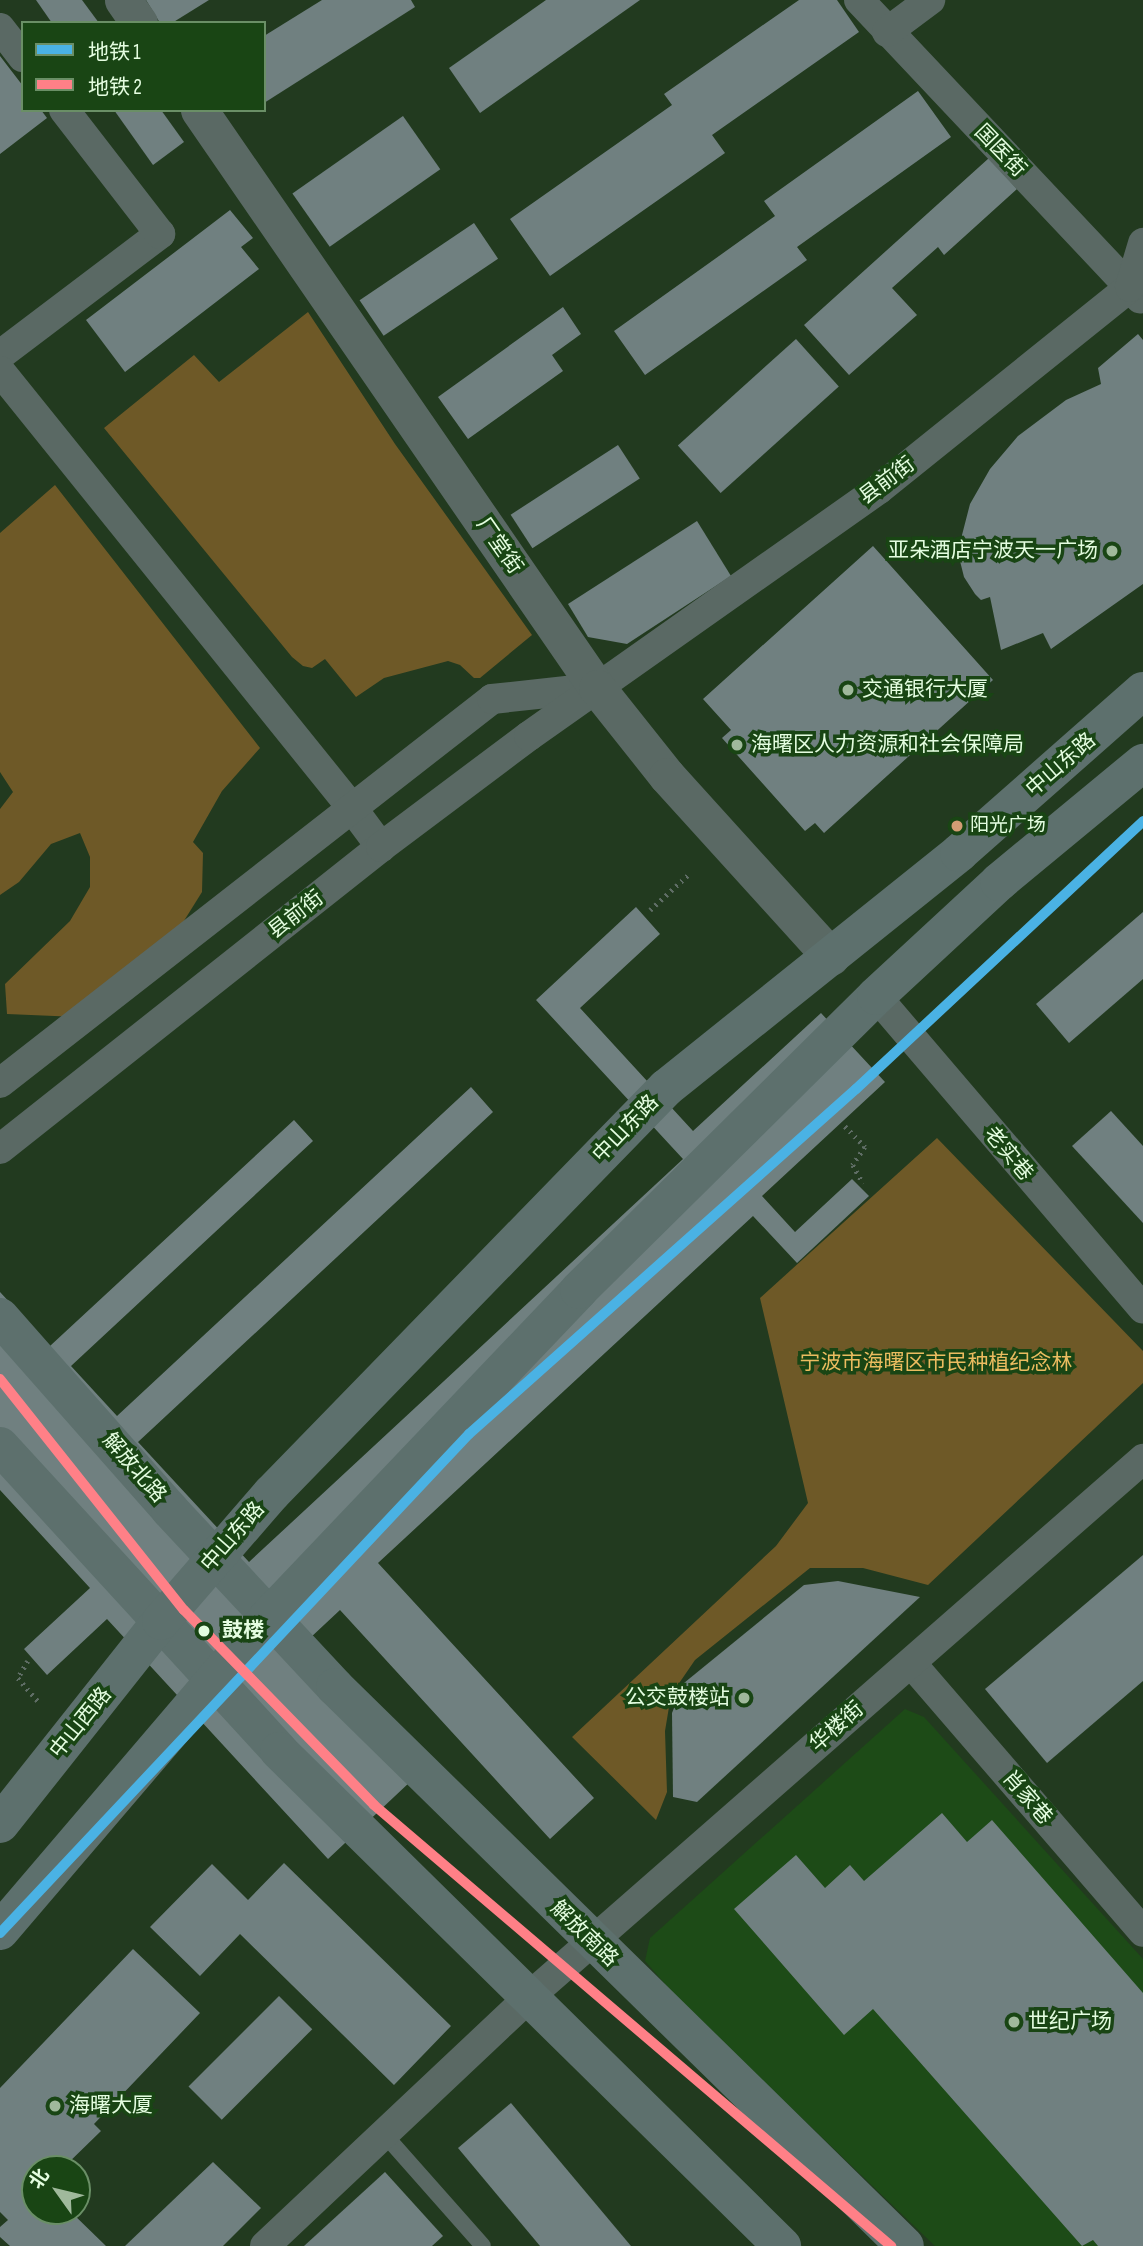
<!DOCTYPE html>
<meta charset="utf-8">
<style>
body{margin:0}
#map{position:relative;width:1143px;height:2246px;overflow:hidden;background:#223a1f;font-family:"Sofia Sans Condensed","Noto Sans SC",sans-serif}
div>[style]{position:absolute}
.built>*{inset:0;background:#1d4b17}
.green>*{inset:0;background:#6e5927}
.building>*{inset:0;background:#708080;transform-origin:0 0}
.path>*{height:4.5px;margin-top:-2.25px;transform-origin:0;background:repeating-linear-gradient(90deg,#5f6d65 0 2px,transparent 0 7px)}
.service>*{height:16px;margin:-8px;padding:0 8px;transform-origin:8px;border-radius:8px;background:#5a6964}
.minor>*{height:30px;margin:-15px;padding:0 15px;transform-origin:15px;border-radius:15px;background:#5a6964}
.tertiary>*{height:37px;margin:-18.5px;padding:0 18.5px;transform-origin:18.5px;border-radius:18.5px;background:#5a6964}
.primary>*{height:38px;margin:-19px;padding:0 19px;transform-origin:19px;border-radius:19px;background:#5d706d}
.metro-1>*{height:10px;margin:-5px;padding:0 5px;transform-origin:5px;border-radius:5px;background:#4ab2e4}
.metro-2>*{height:10px;margin:-5px;padding:0 5px;transform-origin:5px;border-radius:5px;background:#ff8087}
.dots>*{width:19px;height:19px;translate:-50% -50%;box-sizing:border-box;border:4px solid #194514;border-radius:50%}
span{translate:-50% -50%;white-space:nowrap;text-align:center;line-height:1.15;-webkit-text-stroke:7px #194514;paint-order:stroke}
.bus-label{font-size:19px;color:#e4fde0}
.left{translate:0 -50%;text-align:left}
.street-label{font-size:21px;color:#e4fde0}
.poi-label{font-size:21px;color:#e4fde0}
.right{translate:-100% -50%;text-align:right}
.park-label{font-size:21px;color:#ebbc60}
.stop-label{font-size:21px;color:#e4fde0;font-weight:700}
.legend{position:absolute;left:21px;top:21px;width:245px;height:91px;box-sizing:border-box;background:#194514;border:2px solid #6a8f66;margin:0;padding:9px 12px;list-style:none;font-size:21px;color:#e4fde0}
.legend li{display:flex;align-items:center;gap:14px;height:35px}
.legend b{width:35px;border:2px solid #6a8f66}
.north{position:absolute;left:21px;top:2155px;width:70px;height:70px;box-sizing:border-box;background:#194514;border:2px solid #6a8f66;border-radius:50%;rotate:304deg;font-size:19px;font-weight:700;line-height:28px;text-align:center;color:#e4fde0}
.north::after{content:'';display:block;margin:auto;width:24px;height:32px;background:#a0b99c;clip-path:polygon(50% 0,100% 100%,50% 72%,0 100%)}
</style>
<div id="map">
<div class="built">
<div style="clip-path:polygon(905px 1709px,924px 1717px,1143px 1959px,1143px 2246px,935px 2246px,679px 2000px,645px 1961px,650px 1938px)"></div>
</div>
<div class="green">
<div style="clip-path:polygon(308px 312px,395px 444px,532px 635px,480px 678px,474px 678px,460px 665px,448px 661px,384px 678px,356px 697px,325px 659px,312px 668px,303px 666px,292px 657px,104px 428px,194px 355px,219px 382px)"></div>
<div style="clip-path:polygon(55px 485px,260px 748px,222px 791px,193px 842px,203px 853px,202px 892px,182px 924px,78px 1017px,7px 1014px,5px 984px,70px 921px,90px 887px,90px 857px,80px 833px,51px 844px,19px 882px,0 895px,0 809px,13px 792px,0 772px,0 533px)"></div>
<div style="clip-path:polygon(937px 1138px,1143px 1351px,1143px 1383px,928px 1585px,863px 1568px,810px 1568px,695px 1660px,671px 1695px,665px 1731px,667px 1792px,656px 1820px,572px 1737px,776px 1546px,808px 1503px,760px 1298px)"></div>
</div>
<div class="building">
<div style="clip-path:polygon(36px 0,82px 0,99px 23px,52px 23px)"></div>
<div style="clip-path:polygon(146px 0,209px 0,172px 23px,160px 23px)"></div>
<div style="clip-path:polygon(322px 0,411px 0,415px 7px,264px 103px,264px 36px)"></div>
<div style="clip-path:polygon(546px 0,640px 0,480px 113px,449px 68px)"></div>
<div style="clip-path:polygon(799px 0,837px 0,859px 32px,712px 135px,725px 153px,550px 276px,510px 219px,672px 105px,664px 94px)"></div>
<div style="clip-path:polygon(0 56px,23px 86px,23px 110px,41px 110px,47px 118px,0 154px)"></div>
<div style="clip-path:polygon(918px 91px,951px 137px,797px 247px,807px 260px,645px 375px,614px 331px,775px 216px,764px 201px)"></div>
<div style="clip-path:polygon(114px 110px,161px 110px,184px 142px,153px 165px)"></div>
<div style="left:403px;top:116px;width:65px;height:135px;rotate:55deg"></div>
<div style="clip-path:polygon(989px 158px,1017px 189px,944px 255px,938px 247px,892px 288px,917px 315px,849px 375px,804px 325px)"></div>
<div style="clip-path:polygon(230px 210px,253px 238px,241px 247px,259px 269px,125px 372px,86px 320px)"></div>
<div style="left:474px;top:223px;width:43px;height:138px;rotate:56deg"></div>
<div style="clip-path:polygon(563px 307px,581px 334px,552px 355px,563px 371px,468px 439px,438px 397px)"></div>
<div style="clip-path:polygon(1138px 334px,1143px 340px,1143px 584px,1051px 649px,1043px 633px,1001px 650px,990px 597px,981px 600px,975px 594px,964px 577px,960px 561px,962px 535px,970px 504px,990px 469px,1018px 436px,1066px 400px,1101px 384px,1098px 368px)"></div>
<div style="left:796px;top:339px;width:64px;height:159px;rotate:48deg"></div>
<div style="left:618px;top:445px;width:40px;height:128px;rotate:57deg"></div>
<div style="clip-path:polygon(697px 521px,731px 576px,627px 644px,588px 637px,568px 604px)"></div>
<div style="clip-path:polygon(873px 546px,993px 680px,824px 833px,815px 823px,805px 831px,722px 738px,731px 730px,703px 699px)"></div>
<div style="clip-path:polygon(636px 907px,660px 934px,580px 1008px,693px 1131px,821px 1013px,885px 1082px,762px 1196px,795px 1232px,852px 1179px,869px 1196px,797px 1263px,753px 1216px,378px 1563px,594px 1798px,550px 1839px,340px 1610px,294px 1653px,411px 1781px,328px 1859px,107px 1619px,47px 1675px,24px 1649px,90px 1588px,0 1490px,0 1292px,50px 1346px,294px 1120px,313px 1141px,71px 1366px,117px 1416px,471px 1087px,493px 1112px,138px 1442px,249px 1562px,683px 1159px,536px 1000px)"></div>
<div style="clip-path:polygon(1143px 912px,1143px 979px,1069px 1043px,1036px 1004px)"></div>
<div style="clip-path:polygon(1111px 1111px,1143px 1146px,1143px 1223px,1072px 1146px)"></div>
<div style="clip-path:polygon(1143px 1555px,1143px 1681px,1047px 1763px,985px 1689px)"></div>
<div style="clip-path:polygon(838px 1581px,920px 1597px,697px 1802px,673px 1797px,672px 1713px,684px 1683px,804px 1585px)"></div>
<div style="clip-path:polygon(942px 1813px,967px 1842px,992px 1820px,1143px 1993px,1143px 2246px,1098px 2246px,1093px 2240px,1082px 2246px,873px 2009px,844px 2035px,734px 1909px,796px 1855px,825px 1888px,850px 1865px,864px 1881px)"></div>
<div style="clip-path:polygon(284px 1863px,451px 2026px,394px 2085px,240px 1934px,200px 1976px,150px 1927px,212px 1864px,248px 1900px)"></div>
<div style="clip-path:polygon(133px 1949px,200px 2013px,94px 2124px,101px 2131px,62px 2169px,35px 2169px,35px 2211px,70px 2211px,106px 2246px,10px 2246px,0 2237px,0 2227px,8px 2220px,0 2212px,0 2088px)"></div>
<div style="left:279px;top:1996px;width:47px;height:128px;rotate:45deg"></div>
<div style="clip-path:polygon(511px 2103px,631px 2246px,540px 2246px,458px 2148px)"></div>
<div style="clip-path:polygon(213px 2162px,261px 2208px,223px 2246px,125px 2246px)"></div>
<div style="clip-path:polygon(385px 2172px,443px 2236px,432px 2246px,304px 2246px)"></div>
</div>
<div class="path">
<div style="left:650px;top:910px;width:53px;rotate:-42.7deg"></div>
<div style="left:845px;top:1126px;width:29px;rotate:46deg"></div>
<div style="left:865px;top:1147px;width:22px;rotate:124deg"></div>
<div style="left:853px;top:1165px;width:21px;rotate:61deg"></div>
<div style="left:28px;top:1661px;width:20px;rotate:120deg"></div>
<div style="left:18px;top:1678px;width:32px;rotate:49deg"></div>
</div>
<div class="service">
<div style="left:384px;top:2134px;width:149px;rotate:48.5deg"></div>
</div>
<div class="minor">
<div style="left:859px;top:0;width:410px;rotate:46.7deg"></div>
<div style="left:0;top:28px;width:37px;rotate:52deg"></div>
<div style="left:887px;top:32px;width:54px;rotate:-36.7deg"></div>
<div style="left:0;top:355px;width:201px;rotate:-37.1deg"></div>
<div style="left:160px;top:234px;width:157px;rotate:-127.7deg"></div>
<div style="left:0;top:371px;width:561px;rotate:51.15deg"></div>
<div style="left:352px;top:808px;width:49px;rotate:53.4deg"></div>
<div style="left:876px;top:996px;width:411px;rotate:49.5deg"></div>
<div style="left:0;top:1083px;width:624px;rotate:-37.97deg"></div>
<div style="left:492px;top:699px;width:102px;rotate:-6.2deg"></div>
<div style="left:0;top:1149px;width:486px;rotate:-38.4deg"></div>
<div style="left:381px;top:847px;width:185px;rotate:-36.9deg"></div>
<div style="left:529px;top:736px;width:428px;rotate:-35.2deg"></div>
<div style="left:879px;top:489px;width:322px;rotate:-38.8deg"></div>
<div style="left:1130px;top:287px;width:46px;rotate:-73.5deg"></div>
<div style="left:911px;top:1663px;width:355px;rotate:49.2deg"></div>
<div style="left:265px;top:2246px;width:366px;rotate:-43.3deg"></div>
<div style="left:531px;top:1995px;width:814px;rotate:-41.21deg"></div>
</div>
<div class="tertiary">
<div style="left:123px;top:0;width:28px;rotate:55deg"></div>
<div style="left:199px;top:110px;width:702px;rotate:55.45deg"></div>
<div style="left:597px;top:688px;width:112px;rotate:51.5deg"></div>
<div style="left:667px;top:776px;width:244px;rotate:47.8deg"></div>
</div>
<div class="primary">
<div style="left:0;top:1317px;width:257px;rotate:48.6deg"></div>
<div style="left:170px;top:1510px;width:242px;rotate:47deg"></div>
<div style="left:335px;top:1687px;width:798px;rotate:44.44deg"></div>
<div style="left:0;top:1446px;width:413px;rotate:47.5deg"></div>
<div style="left:279px;top:1751px;width:706px;rotate:44.54deg"></div>
<div style="left:0;top:1824px;width:259px;rotate:-51.6deg"></div>
<div style="left:161px;top:1621px;width:169px;rotate:-49.1deg"></div>
<div style="left:272px;top:1493px;width:565px;rotate:-45.79deg"></div>
<div style="left:666px;top:1088px;width:376px;rotate:-38.7deg"></div>
<div style="left:959px;top:853px;width:245px;rotate:-41.4deg"></div>
<div style="left:0;top:1931px;width:413px;rotate:-49.5deg"></div>
<div style="left:268px;top:1617px;width:451px;rotate:-46.4deg"></div>
<div style="left:579px;top:1290px;width:418px;rotate:-44.7deg"></div>
<div style="left:876px;top:996px;width:168px;rotate:-42.8deg"></div>
<div style="left:999px;top:882px;width:187px;rotate:-39.6deg"></div>
</div>
<div class="metro-1">
<div style="left:0;top:1933px;width:685px;rotate:-46.78deg"></div>
<div style="left:469px;top:1434px;width:518px;rotate:-41.72deg"></div>
<div style="left:856px;top:1089px;width:393px;rotate:-43deg"></div>
</div>
<div class="metro-2">
<div style="left:0;top:1379px;width:295px;rotate:51.5deg"></div>
<div style="left:184px;top:1610px;width:272px;rotate:45.7deg"></div>
<div style="left:374px;top:1805px;width:680px;rotate:40.46deg"></div>
</div>
<div class="dots">
<div style="left:1112px;top:551px;background:#a0b99c"></div>
<div style="left:848px;top:690px;background:#a0b99c"></div>
<div style="left:737px;top:745px;background:#a0b99c"></div>
<div style="left:957px;top:826px;background:#d39c74"></div>
<div style="left:204px;top:1631px;background:#e4fde0"></div>
<div style="left:744px;top:1698px;background:#a0b99c"></div>
<div style="left:1014px;top:2022px;background:#a0b99c"></div>
<div style="left:55px;top:2106px;background:#a0b99c"></div>
</div>
<div class="bus-label">
<span class="left" style="left:970px;top:826px">阳光广场</span>
</div>
<div class="street-label">
<span style="left:1000px;top:151px;rotate:46deg">国医街</span>
<span style="left:887px;top:481px;rotate:-37deg">县前街</span>
<span style="left:499px;top:546px;rotate:55deg">厂堂街</span>
<span style="left:1061px;top:765px;rotate:-41deg">中山东路</span>
<span style="left:296px;top:915px;rotate:-38deg">县前街</span>
<span style="left:626px;top:1129px;rotate:-46deg">中山东路</span>
<span style="left:1008px;top:1154px;rotate:50deg">老实巷</span>
<span style="left:134px;top:1468px;rotate:49deg">解放北路</span>
<span style="left:233px;top:1537px;rotate:-49deg">中山东路</span>
<span style="left:81px;top:1723px;rotate:-51deg">中山西路</span>
<span style="left:837px;top:1727px;rotate:-41deg">华楼街</span>
<span style="left:1027px;top:1798px;rotate:49deg">肖家巷</span>
<span style="left:584px;top:1934px;rotate:44deg">解放南路</span>
</div>
<div class="poi-label">
<span class="right" style="left:1098px;top:551px">亚朵酒店宁波天一广场</span>
<span class="left" style="left:862px;top:690px">交通银行大厦</span>
<span class="left" style="left:751px;top:745px">海曙区人力资源和社会保障局</span>
<span class="right" style="left:730px;top:1698px">公交鼓楼站</span>
<span class="left" style="left:1028px;top:2022px">世纪广场</span>
<span class="left" style="left:69px;top:2106px">海曙大厦</span>
</div>
<div class="park-label">
<span style="left:936px;top:1363px">宁波市海曙区市民种植纪念林</span>
</div>
<div class="stop-label">
<span class="left" style="left:222px;top:1631px">鼓楼</span>
</div>
<ul class="legend">
<li><b style="height:9px;background:#4ab2e4"></b>地铁 1</li>
<li><b style="height:9px;background:#ff8087"></b>地铁 2</li>
</ul>
<div class="north">北</div>
</div>
